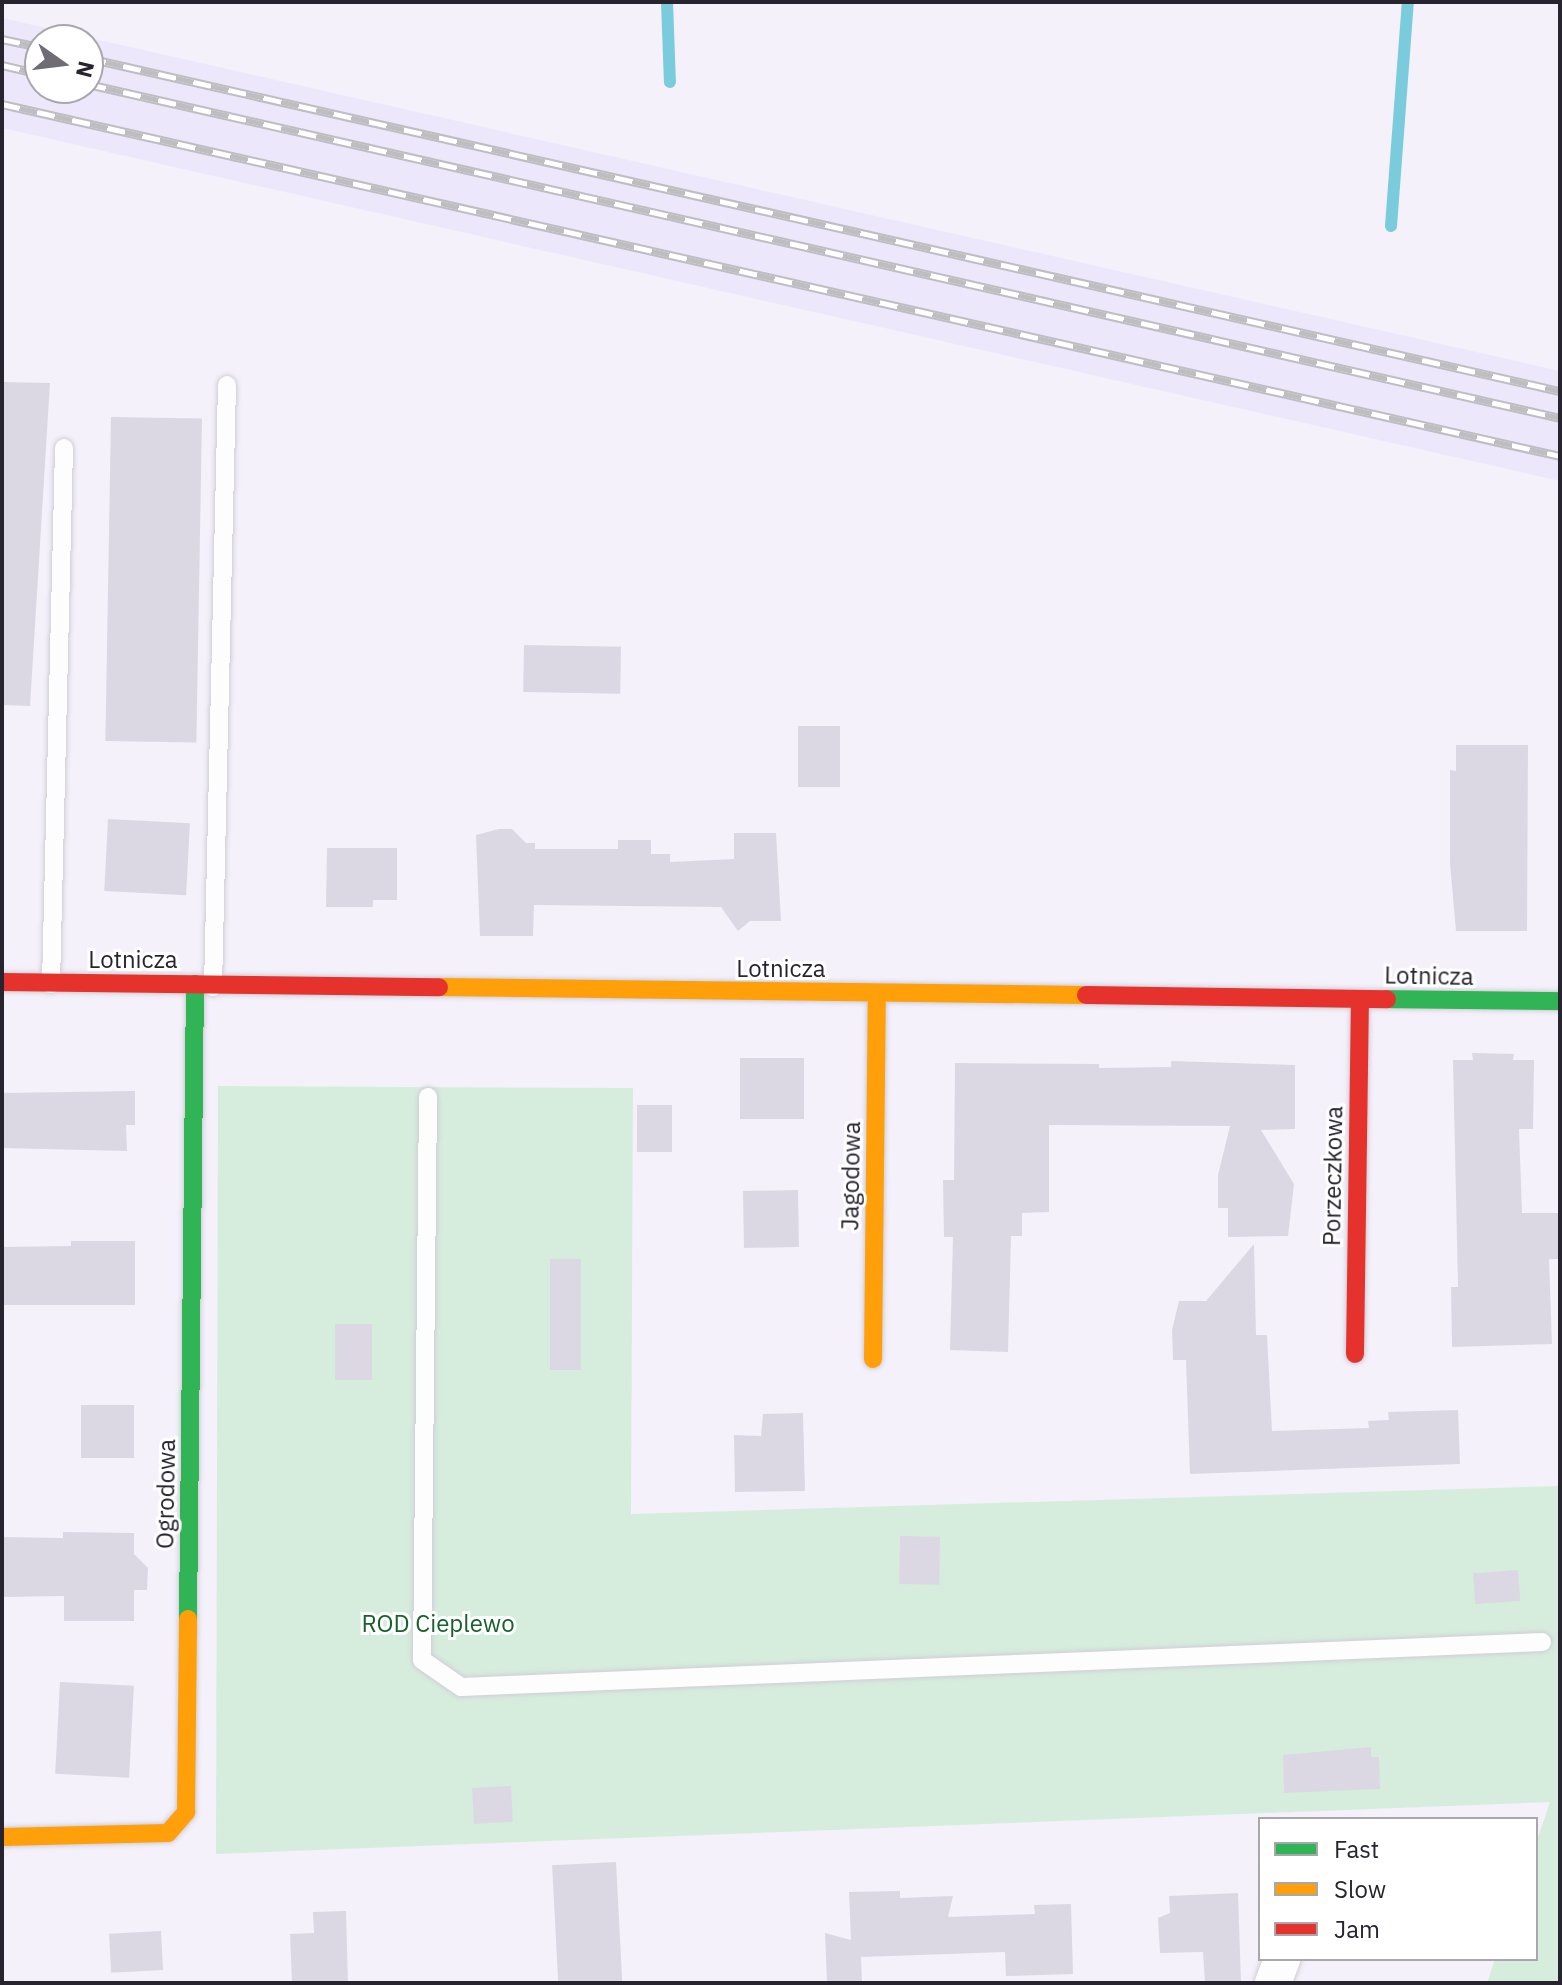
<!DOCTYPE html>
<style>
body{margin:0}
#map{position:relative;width:1562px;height:1985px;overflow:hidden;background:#f4f1fb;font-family:"IBM Plex Sans",sans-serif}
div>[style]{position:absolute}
.built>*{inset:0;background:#ede7fc}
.green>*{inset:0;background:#d6eddd}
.stream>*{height:12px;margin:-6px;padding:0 6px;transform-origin:6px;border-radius:6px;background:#7acbdc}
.building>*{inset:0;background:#dbd8e3;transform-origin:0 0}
.roads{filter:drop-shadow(0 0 2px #d0cdd7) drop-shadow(0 0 2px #d0cdd7)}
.lane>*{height:18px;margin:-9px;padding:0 9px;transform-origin:9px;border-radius:9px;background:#fdfdfe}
.street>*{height:36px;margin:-18px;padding:0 18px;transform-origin:18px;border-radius:18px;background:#fdfdfe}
.fast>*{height:18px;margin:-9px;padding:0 9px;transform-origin:9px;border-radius:9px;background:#30b455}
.slow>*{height:18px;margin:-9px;padding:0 9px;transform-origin:9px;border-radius:9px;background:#ff9f0a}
.jam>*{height:18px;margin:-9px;padding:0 9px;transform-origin:9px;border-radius:9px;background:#e5322d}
.rail>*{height:9px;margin-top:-4.5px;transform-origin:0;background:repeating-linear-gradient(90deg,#fff 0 18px,#bebec0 0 36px);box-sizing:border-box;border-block:2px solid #bebec0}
span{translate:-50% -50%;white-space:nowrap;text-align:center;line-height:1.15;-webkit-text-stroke:6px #fff;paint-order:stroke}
.street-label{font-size:24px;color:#27242f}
.park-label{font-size:24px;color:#18612c}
.frame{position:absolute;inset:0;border:4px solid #27242f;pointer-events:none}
.legend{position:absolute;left:1258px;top:1817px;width:280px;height:144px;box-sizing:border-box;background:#fff;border:2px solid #a9a7ac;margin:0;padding:10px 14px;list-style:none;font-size:24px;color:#27242f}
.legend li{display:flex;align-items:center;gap:16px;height:40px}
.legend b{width:40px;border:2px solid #a9a7ac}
.north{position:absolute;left:24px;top:24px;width:80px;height:80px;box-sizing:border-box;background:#fff;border:2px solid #a9a7ac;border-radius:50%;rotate:104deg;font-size:22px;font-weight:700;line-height:32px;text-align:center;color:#27242f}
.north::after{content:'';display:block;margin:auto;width:28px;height:36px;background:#6f6c76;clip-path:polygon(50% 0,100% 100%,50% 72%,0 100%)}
</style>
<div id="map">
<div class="built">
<div style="clip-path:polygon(evenodd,2px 18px,1560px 371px,1560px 481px,2px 128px,2px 18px,40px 40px,88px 40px,88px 88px,40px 88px,40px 40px)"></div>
</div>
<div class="green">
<div style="clip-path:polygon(218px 1086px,633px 1088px,631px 1514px,1560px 1486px,1560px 1983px,1487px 1983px,1495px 1959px,1536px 1959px,1536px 1843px,1550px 1802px,216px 1854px)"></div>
</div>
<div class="stream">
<div style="left:667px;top:2px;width:80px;rotate:87.9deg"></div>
<div style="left:1391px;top:226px;width:225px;rotate:-85.7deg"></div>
</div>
<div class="building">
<div style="clip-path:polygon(2px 382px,50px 383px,30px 706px,2px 705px)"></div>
<div style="left:111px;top:417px;width:91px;height:324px;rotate:1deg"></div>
<div style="left:524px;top:645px;width:97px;height:47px;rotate:1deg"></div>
<div style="left:798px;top:726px;width:42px;height:61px"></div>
<div style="clip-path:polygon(1456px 745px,1528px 745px,1527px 931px,1456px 931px,1450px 863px,1450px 770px,1456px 771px)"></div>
<div style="left:108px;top:819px;width:82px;height:72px;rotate:3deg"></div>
<div style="clip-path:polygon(499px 829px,512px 829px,526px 843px,535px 843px,535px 849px,618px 849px,618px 840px,651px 840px,651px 854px,670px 854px,670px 862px,734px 859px,734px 833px,776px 833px,781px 921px,750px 921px,738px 931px,721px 907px,534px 905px,533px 936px,480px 936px,476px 835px)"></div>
<div style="clip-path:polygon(327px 848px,397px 848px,397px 900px,373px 900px,373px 907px,326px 907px)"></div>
<div style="clip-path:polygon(1472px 1053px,1514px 1054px,1513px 1060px,1534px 1060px,1533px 1129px,1519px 1129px,1522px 1213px,1560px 1213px,1560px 1259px,1549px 1259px,1552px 1344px,1452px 1347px,1451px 1287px,1458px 1287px,1453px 1060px,1473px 1060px)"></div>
<div style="left:740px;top:1058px;width:64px;height:61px"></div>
<div style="clip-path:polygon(1171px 1061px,1295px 1065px,1295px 1129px,1261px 1130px,1294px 1184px,1288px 1236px,1228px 1237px,1228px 1208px,1218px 1208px,1218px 1175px,1230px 1126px,1049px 1125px,1049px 1212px,1022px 1213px,1022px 1236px,1011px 1236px,1008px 1352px,950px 1350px,953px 1237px,944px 1237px,943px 1180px,954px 1180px,955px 1063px,1099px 1064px,1099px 1068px,1171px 1067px)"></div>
<div style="clip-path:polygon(135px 1091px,135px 1125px,126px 1125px,127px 1151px,2px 1148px,2px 1093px)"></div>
<div style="left:637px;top:1105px;width:35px;height:47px"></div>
<div style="left:798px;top:1190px;width:57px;height:55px;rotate:89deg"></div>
<div style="clip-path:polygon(71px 1241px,135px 1241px,135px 1305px,2px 1305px,2px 1247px,71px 1246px)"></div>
<div style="clip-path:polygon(1254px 1244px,1256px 1335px,1267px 1335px,1272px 1431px,1369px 1428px,1368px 1421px,1389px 1420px,1388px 1412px,1458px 1410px,1460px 1464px,1190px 1474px,1186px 1360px,1173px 1360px,1172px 1330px,1179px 1301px,1206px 1301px)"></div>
<div style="left:550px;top:1259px;width:31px;height:111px"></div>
<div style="left:335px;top:1324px;width:37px;height:56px"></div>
<div style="left:81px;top:1405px;width:53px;height:53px"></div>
<div style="clip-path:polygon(803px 1413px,805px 1491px,735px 1492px,734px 1435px,761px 1436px,763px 1414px)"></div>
<div style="clip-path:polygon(63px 1532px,134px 1533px,134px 1554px,148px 1568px,147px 1590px,134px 1590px,134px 1621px,64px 1621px,64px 1596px,2px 1597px,2px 1537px,63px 1538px)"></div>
<div style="left:900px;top:1536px;width:40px;height:48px;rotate:1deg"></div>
<div style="left:1518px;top:1570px;width:31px;height:45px;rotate:86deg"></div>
<div style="left:60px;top:1682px;width:74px;height:92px;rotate:3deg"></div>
<div style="clip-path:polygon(1371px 1747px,1371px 1757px,1379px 1757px,1380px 1789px,1284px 1793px,1283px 1755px)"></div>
<div style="left:511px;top:1786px;width:36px;height:39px;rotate:87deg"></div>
<div style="left:616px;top:1862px;width:121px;height:64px;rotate:87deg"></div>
<div style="clip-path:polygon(900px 1891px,900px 1898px,953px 1896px,948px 1917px,1035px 1914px,1034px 1905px,1071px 1904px,1073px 1974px,1006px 1976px,1005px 1952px,861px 1957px,862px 1983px,827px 1983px,825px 1933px,851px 1940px,849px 1892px)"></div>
<div style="clip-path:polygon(1238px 1893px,1241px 1982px,1205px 1983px,1203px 1952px,1160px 1953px,1158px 1918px,1170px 1913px,1169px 1896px)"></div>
<div style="clip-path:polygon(346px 1911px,348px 1983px,292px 1983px,290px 1934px,314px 1933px,313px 1912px)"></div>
<div style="left:161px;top:1931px;width:39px;height:52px;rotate:87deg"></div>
</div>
<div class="roads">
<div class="lane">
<div style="left:51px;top:984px;width:536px;rotate:-88.61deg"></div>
<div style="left:213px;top:987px;width:602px;rotate:-88.67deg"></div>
<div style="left:428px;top:1097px;width:563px;rotate:90.61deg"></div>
<div style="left:422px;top:1660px;width:47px;rotate:34.7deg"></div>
<div style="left:461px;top:1687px;width:1082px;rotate:-2.38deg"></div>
</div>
<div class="street">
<div style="left:1273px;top:1983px;width:26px;rotate:-69deg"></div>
</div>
<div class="fast">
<div style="left:1387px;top:999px;width:173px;rotate:0.7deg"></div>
<div style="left:188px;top:1619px;width:635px;rotate:-89.37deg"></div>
</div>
<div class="slow">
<div style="left:439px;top:987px;width:647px;rotate:0.71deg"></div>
<div style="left:873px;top:1359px;width:366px;rotate:-89.4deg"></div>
<div style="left:2px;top:1837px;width:166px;rotate:-1.4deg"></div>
<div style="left:168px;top:1833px;width:28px;rotate:-49deg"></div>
<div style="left:186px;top:1812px;width:193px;rotate:-89.4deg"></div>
</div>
<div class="jam">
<div style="left:2px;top:982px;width:437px;rotate:0.7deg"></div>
<div style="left:1086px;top:995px;width:301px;rotate:0.8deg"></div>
<div style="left:1355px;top:1354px;width:355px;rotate:-89.2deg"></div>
</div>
</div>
<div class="rail">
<div style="left:2px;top:39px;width:39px;rotate:12deg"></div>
<div style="left:88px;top:58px;width:1509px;rotate:12.75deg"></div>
<div style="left:2px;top:65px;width:39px;rotate:13deg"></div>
<div style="left:88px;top:84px;width:1509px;rotate:12.78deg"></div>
<div style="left:2px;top:104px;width:1597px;rotate:12.73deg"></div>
</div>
<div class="street-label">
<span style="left:133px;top:960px">Lotnicza</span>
<span style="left:781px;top:969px">Lotnicza</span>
<span style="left:1429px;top:976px;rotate:1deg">Lotnicza</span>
<span style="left:851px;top:1176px;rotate:-89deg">Jagodowa</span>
<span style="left:1333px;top:1176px;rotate:-89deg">Porzeczkowa</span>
<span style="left:166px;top:1494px;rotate:-89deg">Ogrodowa</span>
</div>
<div class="park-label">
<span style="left:438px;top:1624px">ROD Cieplewo</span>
</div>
<div class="frame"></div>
<ul class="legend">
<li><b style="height:10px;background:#30b455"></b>Fast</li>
<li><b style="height:10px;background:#ff9f0a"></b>Slow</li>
<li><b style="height:10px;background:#e5322d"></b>Jam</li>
</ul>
<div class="north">N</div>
</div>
